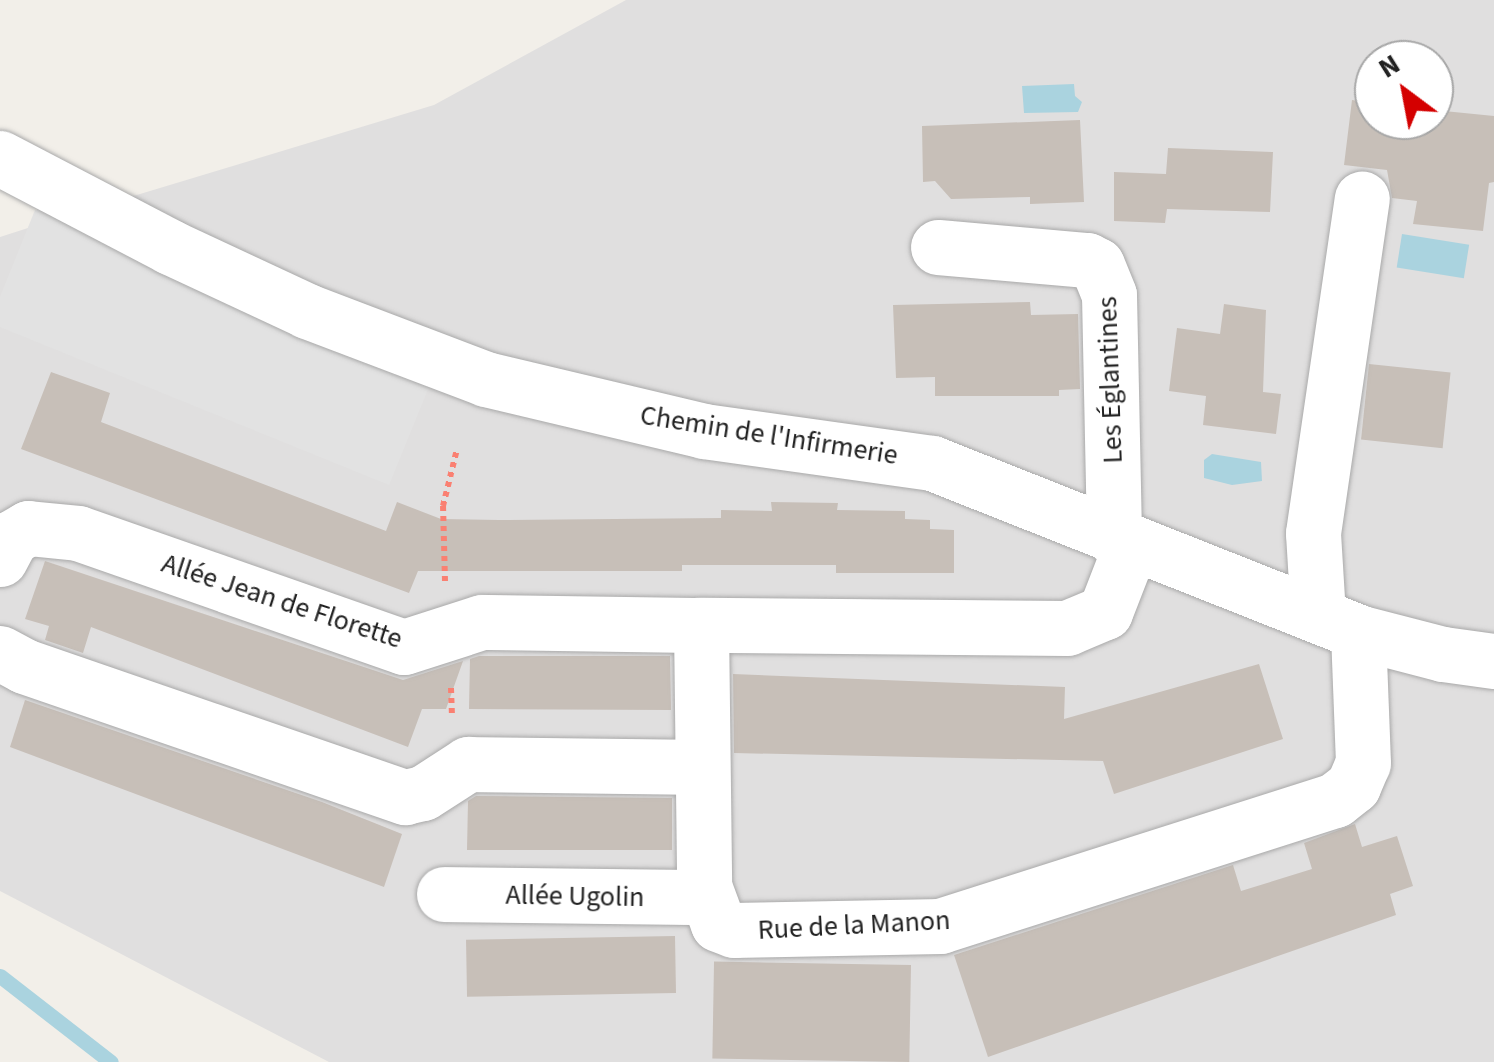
<!DOCTYPE html>
<meta charset="utf-8">
<style>
body{margin:0}
#map{position:relative;width:1494px;height:1062px;overflow:hidden;background:#f2efe9;font-family:"Source Sans 3",sans-serif}
div>[style]{position:absolute}
.residential>*{inset:0;background:#e0dfdf}
.parking>*{inset:0;background:#e2e2e2}
.water>*{inset:0;background:#aad3df;transform-origin:0 0}
.stream>*{height:15px;margin:-7.5px;padding:0 7.5px;transform-origin:7.5px;border-radius:7.5px;background:#aad3df}
.building>*{inset:0;background:#c7bfb8;transform-origin:0 0}
.path>*{height:6px;margin-top:-3px;transform-origin:0;background:repeating-linear-gradient(90deg,#fa8072 0 5px,transparent 0 10px)}
.roads{filter:drop-shadow(0 0 2px #a9a9a9) drop-shadow(0 0 2px #a9a9a9)}
.minor>*{height:55px;margin:-27.5px;padding:0 27.5px;transform-origin:27.5px;border-radius:27.5px;background:#fff}
span{translate:-50% -50%;white-space:nowrap;text-align:center;line-height:1.15;-webkit-text-stroke:10px #fff;paint-order:stroke}
.street-label{font-size:28px;color:#222}
.north{position:absolute;left:1354px;top:40px;width:100px;height:100px;box-sizing:border-box;background:#fff;border:2px solid #a7a7a7;border-radius:50%;rotate:328deg;font-size:28px;font-weight:700;line-height:40px;text-align:center;color:#222}
.north::after{content:'';display:block;margin:auto;width:35px;height:45px;background:#d40000;clip-path:polygon(50% 0,100% 100%,50% 72%,0 100%)}
</style>
<div id="map">
<div class="residential">
<div style="clip-path:polygon(evenodd,626px 0,1494px 0,1494px 1062px,329px 1062px,0 891px,0 237px,28px 228px,50px 182px,97px 207px,434px 105px,626px 0,1374px 60px,1434px 60px,1434px 120px,1374px 120px,1374px 60px)"></div>
</div>
<div class="parking">
<div style="clip-path:polygon(35px 210px,435px 372px,389px 485px,0 327px,0 297px)"></div>
</div>
<div class="water">
<div style="clip-path:polygon(1074px 84px,1075px 96px,1082px 102px,1078px 112px,1024px 113px,1022px 86px)"></div>
<div style="left:1402px;top:234px;width:68px;height:34px;rotate:9deg"></div>
<div style="clip-path:polygon(1212px 454px,1261px 462px,1262px 481px,1232px 485px,1204px 478px,1204px 460px)"></div>
</div>
<div class="stream">
<div style="left:0;top:976px;width:140px;rotate:37.8deg"></div>
</div>
<div class="building">
<div style="clip-path:polygon(1352px 100px,1374px 103px,1374px 120px,1434px 120px,1434px 110px,1494px 116px,1494px 182px,1489px 183px,1483px 231px,1413px 224px,1417px 201px,1392px 198px,1387px 170px,1344px 165px)"></div>
<div style="clip-path:polygon(1080px 120px,1084px 202px,1030px 204px,1030px 197px,951px 199px,935px 181px,923px 182px,922px 126px)"></div>
<div style="clip-path:polygon(1168px 148px,1273px 152px,1270px 212px,1167px 209px,1165px 223px,1114px 221px,1114px 172px,1166px 174px)"></div>
<div style="clip-path:polygon(1030px 302px,1031px 315px,1078px 314px,1080px 389px,1059px 390px,1059px 396px,935px 396px,935px 377px,896px 378px,893px 305px)"></div>
<div style="clip-path:polygon(1224px 304px,1266px 310px,1263px 392px,1281px 394px,1276px 434px,1203px 425px,1206px 396px,1169px 391px,1177px 328px,1220px 334px)"></div>
<div style="left:1369px;top:364px;width:82px;height:76px;rotate:6deg"></div>
<div style="clip-path:polygon(51px 372px,110px 393px,101px 422px,386px 531px,397px 502px,441px 519px,499px 520px,721px 518px,721px 510px,772px 511px,771px 502px,838px 503px,837px 510px,905px 511px,905px 519px,930px 520px,930px 529px,954px 530px,954px 573px,836px 573px,836px 565px,682px 565px,682px 571px,418px 571px,409px 593px,21px 449px)"></div>
<div style="clip-path:polygon(45px 561px,403px 680px,463px 661px,446px 709px,422px 709px,408px 747px,91px 627px,83px 653px,45px 640px,49px 626px,25px 619px)"></div>
<div style="clip-path:polygon(479px 656px,670px 656px,671px 710px,469px 709px,470px 659px)"></div>
<div style="clip-path:polygon(1259px 664px,1283px 739px,1114px 794px,1103px 761px,734px 753px,733px 674px,1065px 687px,1064px 719px)"></div>
<div style="clip-path:polygon(25px 700px,322px 802px,402px 834px,384px 887px,10px 747px)"></div>
<div style="clip-path:polygon(476px 796px,672px 798px,672px 850px,467px 850px,468px 801px)"></div>
<div style="clip-path:polygon(1355px 824px,1362px 847px,1397px 836px,1413px 886px,1390px 894px,1396px 915px,988px 1057px,954px 955px,1233px 865px,1241px 891px,1312px 869px,1304px 843px)"></div>
<div style="left:675px;top:936px;width:57px;height:209px;rotate:89deg"></div>
<div style="left:911px;top:965px;width:97px;height:197px;rotate:91deg"></div>
</div>
<div class="path">
<div style="left:445px;top:581px;width:75px;rotate:-91.5deg"></div>
<div style="left:443px;top:506px;width:59px;rotate:-76.2deg"></div>
<div style="left:451px;top:688px;width:28px;rotate:88deg"></div>
</div>
<div class="roads">
<div class="minor">
<div style="left:0;top:158px;width:192px;rotate:27.6deg"></div>
<div style="left:170px;top:247px;width:151px;rotate:25deg"></div>
<div style="left:307px;top:311px;width:191px;rotate:20.8deg"></div>
<div style="left:486px;top:379px;width:224px;rotate:13.4deg"></div>
<div style="left:704px;top:431px;width:230px;rotate:8deg"></div>
<div style="left:932px;top:463px;width:458px;rotate:21.6deg"></div>
<div style="left:1358px;top:632px;width:88px;rotate:14.5deg"></div>
<div style="left:1443px;top:654px;width:51px;rotate:7.8deg"></div>
<div style="left:938px;top:247px;width:150px;rotate:5deg"></div>
<div style="left:1087px;top:260px;width:11px;rotate:27deg"></div>
<div style="left:1097px;top:265px;width:32px;rotate:68deg"></div>
<div style="left:1109px;top:295px;width:243px;rotate:88.8deg"></div>
<div style="left:1131px;top:545px;width:72px;rotate:111.2deg"></div>
<div style="left:1105px;top:612px;width:41px;rotate:157.2deg"></div>
<div style="left:1067px;top:628px;width:366px;rotate:-179.5deg"></div>
<div style="left:701px;top:625px;width:261px;rotate:89.3deg"></div>
<div style="left:704px;top:886px;width:40px;rotate:69.8deg"></div>
<div style="left:718px;top:924px;width:17px;rotate:21deg"></div>
<div style="left:734px;top:930px;width:206px;rotate:-1.1deg"></div>
<div style="left:940px;top:926px;width:415px;rotate:-17.7deg"></div>
<div style="left:1335px;top:800px;width:23px;rotate:-38deg"></div>
<div style="left:1353px;top:786px;width:25px;rotate:-67deg"></div>
<div style="left:1363px;top:763px;width:131px;rotate:-92.2deg"></div>
<div style="left:0;top:559px;width:24px;rotate:-62deg"></div>
<div style="left:11px;top:538px;width:20px;rotate:-30deg"></div>
<div style="left:28px;top:528px;width:50px;rotate:5.7deg"></div>
<div style="left:78px;top:533px;width:345px;rotate:19.3deg"></div>
<div style="left:404px;top:647px;width:82px;rotate:-17.8deg"></div>
<div style="left:482px;top:622px;width:219px;rotate:0.8deg"></div>
<div style="left:1318px;top:615px;width:82px;rotate:-93.5deg"></div>
<div style="left:1313px;top:533px;width:338px;rotate:-81.7deg"></div>
<div style="left:0;top:653px;width:27px;rotate:28deg"></div>
<div style="left:24px;top:666px;width:403px;rotate:19deg"></div>
<div style="left:405px;top:797px;width:18px;rotate:-13deg"></div>
<div style="left:423px;top:793px;width:54px;rotate:-32.8deg"></div>
<div style="left:468px;top:764px;width:233px;rotate:0.7deg"></div>
<div style="left:444px;top:894px;width:262px;rotate:0.7deg"></div>
</div>
</div>
<div class="street-label">
<span style="left:1110px;top:380px;rotate:-92deg">Les Églantines</span>
<span style="left:769px;top:435px;rotate:9deg">Chemin de l'Infirmerie</span>
<span style="left:282px;top:601px;rotate:18deg">Allée Jean de Florette</span>
<span style="left:575px;top:896px;rotate:1deg">Allée Ugolin</span>
<span style="left:854px;top:925px;rotate:-3deg">Rue de la Manon</span>
</div>
<div class="north">N</div>
</div>
